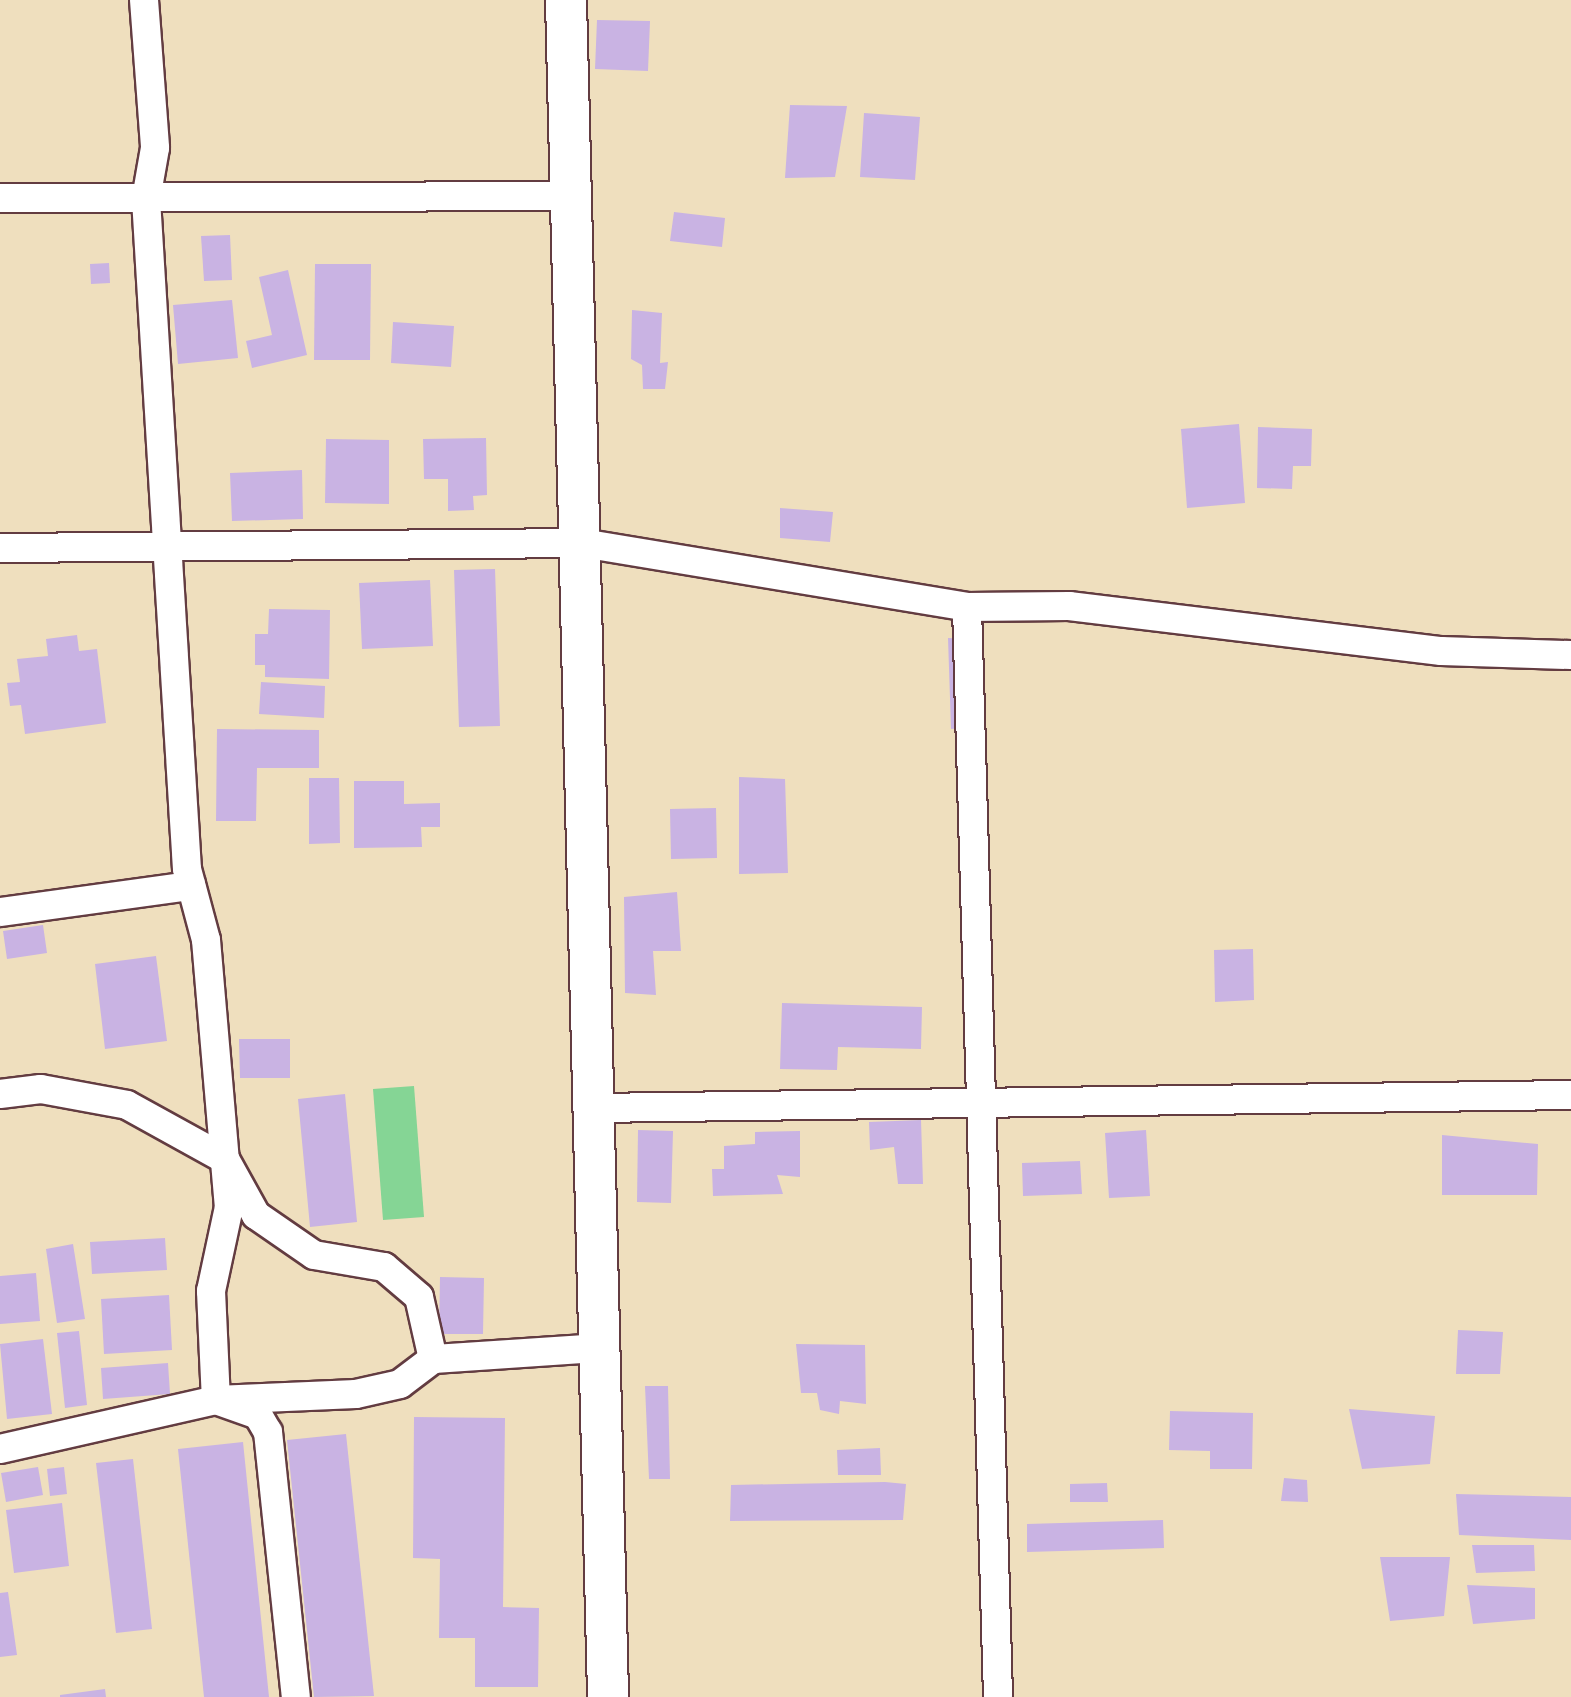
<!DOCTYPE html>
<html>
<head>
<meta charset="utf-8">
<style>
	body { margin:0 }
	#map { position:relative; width:1571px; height:1697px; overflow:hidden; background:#efdfbe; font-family:Dekko,sans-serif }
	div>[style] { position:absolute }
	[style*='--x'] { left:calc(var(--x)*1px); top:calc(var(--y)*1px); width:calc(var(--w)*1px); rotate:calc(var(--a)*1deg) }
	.green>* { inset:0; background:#85d595 }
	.building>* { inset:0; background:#c9b3e3 }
	.roads { filter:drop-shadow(2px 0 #633c41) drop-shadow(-2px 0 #633c41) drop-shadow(0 2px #633c41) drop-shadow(0 -2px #633c41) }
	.street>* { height:28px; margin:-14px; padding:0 14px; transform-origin:14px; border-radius:14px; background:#fff }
	.secondary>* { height:40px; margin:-20px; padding:0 20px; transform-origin:20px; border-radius:20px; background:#fff }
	span { translate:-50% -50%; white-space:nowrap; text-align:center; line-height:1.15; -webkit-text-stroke:8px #fbf7ec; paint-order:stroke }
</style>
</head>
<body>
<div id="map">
	<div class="green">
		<i style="clip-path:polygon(414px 1086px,424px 1217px,383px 1220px,373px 1089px)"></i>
	</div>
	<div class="building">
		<i style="clip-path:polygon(597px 20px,650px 21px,648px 71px,595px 69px)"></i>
		<i style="clip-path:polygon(790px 105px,847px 106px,835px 177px,785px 178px)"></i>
		<i style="clip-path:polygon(864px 113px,920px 117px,915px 180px,860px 177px)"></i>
		<i style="clip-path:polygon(674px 212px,725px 218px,722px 247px,670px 241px)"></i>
		<i style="clip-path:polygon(230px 235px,232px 280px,204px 281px,201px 236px)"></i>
		<i style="clip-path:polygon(109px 263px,110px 283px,91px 284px,90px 264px)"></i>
		<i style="clip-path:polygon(315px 264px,371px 264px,370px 360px,314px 360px)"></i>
		<i style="clip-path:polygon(288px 270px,307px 355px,252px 368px,246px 341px,272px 335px,259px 277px)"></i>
		<i style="clip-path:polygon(232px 300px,238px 358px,178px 364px,173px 305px)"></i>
		<i style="clip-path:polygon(632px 310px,662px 313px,660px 363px,668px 362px,665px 389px,643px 389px,642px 365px,631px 359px)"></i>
		<i style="clip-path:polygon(393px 322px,454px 326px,451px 367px,391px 363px)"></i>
		<i style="clip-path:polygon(1239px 424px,1245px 503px,1187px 508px,1181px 429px)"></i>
		<i style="clip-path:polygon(1258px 427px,1312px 429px,1311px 466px,1293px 466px,1292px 489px,1257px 488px)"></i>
		<i style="clip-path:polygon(486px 438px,487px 495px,473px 496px,474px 510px,448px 511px,448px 479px,424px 479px,423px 439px)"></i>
		<i style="clip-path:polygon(326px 439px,389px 440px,389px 504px,325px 503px)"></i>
		<i style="clip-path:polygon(302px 470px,303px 519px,232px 521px,230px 473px)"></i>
		<i style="clip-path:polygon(780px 508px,833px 512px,830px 542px,780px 538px)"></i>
		<i style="clip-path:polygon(495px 569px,500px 726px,459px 727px,454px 570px)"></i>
		<i style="clip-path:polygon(430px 580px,433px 646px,362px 649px,359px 583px)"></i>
		<i style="clip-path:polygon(269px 609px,330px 610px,329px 679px,265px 677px,265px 665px,255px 665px,255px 634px,268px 634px)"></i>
		<i style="clip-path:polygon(77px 635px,79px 651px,97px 649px,106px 723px,25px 734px,21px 705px,10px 706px,7px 683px,20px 682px,17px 659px,48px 656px,46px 639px)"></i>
		<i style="clip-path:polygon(948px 638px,967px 639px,978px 671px,985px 703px,972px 704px,975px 727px,951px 729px)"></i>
		<i style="clip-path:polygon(261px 682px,325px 686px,324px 718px,259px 714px)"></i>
		<i style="clip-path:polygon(217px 729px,319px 730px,319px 768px,257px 768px,256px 821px,216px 821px)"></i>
		<i style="clip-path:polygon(739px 777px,785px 779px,788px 873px,739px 874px)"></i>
		<i style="clip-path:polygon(309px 778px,339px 778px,340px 843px,309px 844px)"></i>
		<i style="clip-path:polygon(354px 781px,404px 781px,404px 804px,440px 803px,440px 827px,421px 827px,422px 847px,354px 848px)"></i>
		<i style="clip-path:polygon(716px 808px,717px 858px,671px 859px,670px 809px)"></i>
		<i style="clip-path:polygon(677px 892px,681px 951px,653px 951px,656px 995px,625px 993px,624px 897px)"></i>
		<i style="clip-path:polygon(43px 925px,47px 953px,7px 959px,3px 931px)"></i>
		<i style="clip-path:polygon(1253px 949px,1254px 1000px,1215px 1002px,1214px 950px)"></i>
		<i style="clip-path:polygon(156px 956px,167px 1041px,105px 1049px,95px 964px)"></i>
		<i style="clip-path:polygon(782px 1003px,922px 1007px,921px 1049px,838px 1047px,837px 1070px,780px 1069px)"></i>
		<i style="clip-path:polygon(239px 1039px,290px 1039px,290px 1078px,240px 1078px)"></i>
		<i style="clip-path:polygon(345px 1094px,357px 1222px,310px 1227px,298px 1099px)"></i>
		<i style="clip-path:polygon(921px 1120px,923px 1184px,898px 1184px,894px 1147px,870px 1150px,869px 1122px)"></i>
		<i style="clip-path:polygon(638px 1130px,673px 1131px,671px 1203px,637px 1202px)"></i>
		<i style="clip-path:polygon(1146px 1130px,1150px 1196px,1109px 1198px,1105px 1133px)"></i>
		<i style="clip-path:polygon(800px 1131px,800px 1177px,777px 1175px,783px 1194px,713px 1196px,712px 1169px,724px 1169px,724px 1146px,755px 1144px,755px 1132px)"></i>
		<i style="clip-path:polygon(1442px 1135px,1538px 1144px,1537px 1195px,1442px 1195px)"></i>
		<i style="clip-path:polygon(1080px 1161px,1082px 1194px,1023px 1196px,1022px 1163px)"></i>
		<i style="clip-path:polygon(165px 1238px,167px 1270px,92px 1274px,90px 1242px)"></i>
		<i style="clip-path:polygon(73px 1244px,85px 1319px,57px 1323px,46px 1249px)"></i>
		<i style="clip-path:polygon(36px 1273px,40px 1321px,0 1324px,0 1276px)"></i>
		<i style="clip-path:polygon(440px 1277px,484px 1278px,483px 1334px,439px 1334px)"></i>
		<i style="clip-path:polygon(169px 1295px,172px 1350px,104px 1354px,101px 1299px)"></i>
		<i style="clip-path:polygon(1458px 1330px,1503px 1332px,1500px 1374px,1456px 1374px)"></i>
		<i style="clip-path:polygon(79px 1331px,87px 1405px,65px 1408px,57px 1333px)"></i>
		<i style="clip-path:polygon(43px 1339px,52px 1414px,7px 1419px,0 1344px)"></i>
		<i style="clip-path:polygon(796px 1344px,865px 1345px,866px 1404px,840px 1401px,839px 1414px,820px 1410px,817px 1393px,801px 1393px)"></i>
		<i style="clip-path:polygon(168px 1363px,170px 1394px,103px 1399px,101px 1368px)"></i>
		<i style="clip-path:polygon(645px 1386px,668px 1386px,670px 1479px,649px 1479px)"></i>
		<i style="clip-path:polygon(1349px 1409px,1435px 1416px,1430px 1464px,1362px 1469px)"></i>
		<i style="clip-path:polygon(1170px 1411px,1253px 1413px,1252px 1469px,1210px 1469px,1210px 1451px,1169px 1450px)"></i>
		<i style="clip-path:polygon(414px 1417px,505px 1418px,503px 1607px,539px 1608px,538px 1687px,475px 1687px,475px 1638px,439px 1638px,440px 1559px,413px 1558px)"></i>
		<i style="clip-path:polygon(346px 1434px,374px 1696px,314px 1697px,287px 1440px)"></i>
		<i style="clip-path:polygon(243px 1442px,269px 1697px,204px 1697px,178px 1449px)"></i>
		<i style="clip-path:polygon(880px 1448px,881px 1475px,838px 1475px,837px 1450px)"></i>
		<i style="clip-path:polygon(133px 1459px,152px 1629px,116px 1633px,96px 1463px)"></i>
		<i style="clip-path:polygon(38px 1467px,43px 1495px,6px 1502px,1px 1473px)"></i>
		<i style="clip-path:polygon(64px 1467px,67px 1494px,50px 1496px,47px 1469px)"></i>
		<i style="clip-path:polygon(1284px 1478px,1307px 1480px,1308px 1502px,1281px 1501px)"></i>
		<i style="clip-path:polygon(885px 1482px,906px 1484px,903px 1520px,730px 1521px,731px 1485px)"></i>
		<i style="clip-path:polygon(1107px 1483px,1108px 1502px,1070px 1502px,1070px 1484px)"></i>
		<i style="clip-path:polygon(1456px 1494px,1571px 1497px,1571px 1540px,1459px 1535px)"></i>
		<i style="clip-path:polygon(62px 1503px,69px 1566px,14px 1573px,6px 1510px)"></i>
		<i style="clip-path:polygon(1163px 1520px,1164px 1548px,1027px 1552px,1027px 1524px)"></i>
		<i style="clip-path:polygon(1472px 1545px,1534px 1545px,1535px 1571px,1476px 1573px)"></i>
		<i style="clip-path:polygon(1380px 1557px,1450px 1557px,1444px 1616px,1390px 1621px)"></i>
		<i style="clip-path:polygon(1467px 1585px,1535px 1588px,1535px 1619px,1473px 1624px)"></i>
		<i style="clip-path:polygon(8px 1592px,17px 1655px,0 1657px,0 1593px)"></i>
		<i style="clip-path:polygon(105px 1689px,106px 1697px,60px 1697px,60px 1695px)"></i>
	</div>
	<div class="roads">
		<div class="street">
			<i style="--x:144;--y:0;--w:148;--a:85.7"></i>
			<i style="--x:155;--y:148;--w:52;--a:100"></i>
			<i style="--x:146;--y:199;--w:671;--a:86.5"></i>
			<i style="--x:187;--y:869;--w:73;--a:75"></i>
			<i style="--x:206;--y:940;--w:268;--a:85.1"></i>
			<i style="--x:229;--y:1207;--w:86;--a:102.1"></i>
			<i style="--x:211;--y:1291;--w:109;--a:87.4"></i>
			<i style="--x:216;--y:1400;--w:45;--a:19.7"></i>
			<i style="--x:258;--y:1415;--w:20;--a:60"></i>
			<i style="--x:268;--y:1432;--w:266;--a:84"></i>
			<i style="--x:0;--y:198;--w:570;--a:-0.2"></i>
			<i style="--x:0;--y:548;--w:582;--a:-0.49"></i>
			<i style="--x:582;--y:543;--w:390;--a:9.4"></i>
			<i style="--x:967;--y:607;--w:102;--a:-0.6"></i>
			<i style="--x:1069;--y:606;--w:375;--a:6.9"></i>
			<i style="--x:1441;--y:651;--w:130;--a:1.8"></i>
			<i style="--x:967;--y:607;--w:1090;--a:88.37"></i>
			<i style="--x:0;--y:912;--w:193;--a:-7.8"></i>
			<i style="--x:0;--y:1094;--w:41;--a:-7"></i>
			<i style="--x:41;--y:1089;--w:87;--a:10.5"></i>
			<i style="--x:127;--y:1105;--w:112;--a:28.9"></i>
			<i style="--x:225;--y:1159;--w:64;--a:61"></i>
			<i style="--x:256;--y:1215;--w:70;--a:34.6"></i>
			<i style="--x:314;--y:1255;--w:71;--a:9.7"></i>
			<i style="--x:384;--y:1267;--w:46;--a:40.6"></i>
			<i style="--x:419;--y:1297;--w:64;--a:77.3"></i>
			<i style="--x:593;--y:1108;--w:978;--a:-0.76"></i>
			<i style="--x:0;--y:1449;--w:221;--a:-12.8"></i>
			<i style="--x:216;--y:1400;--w:140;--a:-2.5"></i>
			<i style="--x:356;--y:1394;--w:45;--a:-12.8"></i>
			<i style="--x:400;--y:1384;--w:41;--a:-37.1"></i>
			<i style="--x:433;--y:1359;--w:150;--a:-3.8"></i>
		</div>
		<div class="secondary">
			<i style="--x:566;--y:0;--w:1698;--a:88.58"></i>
		</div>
	</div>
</div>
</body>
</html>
